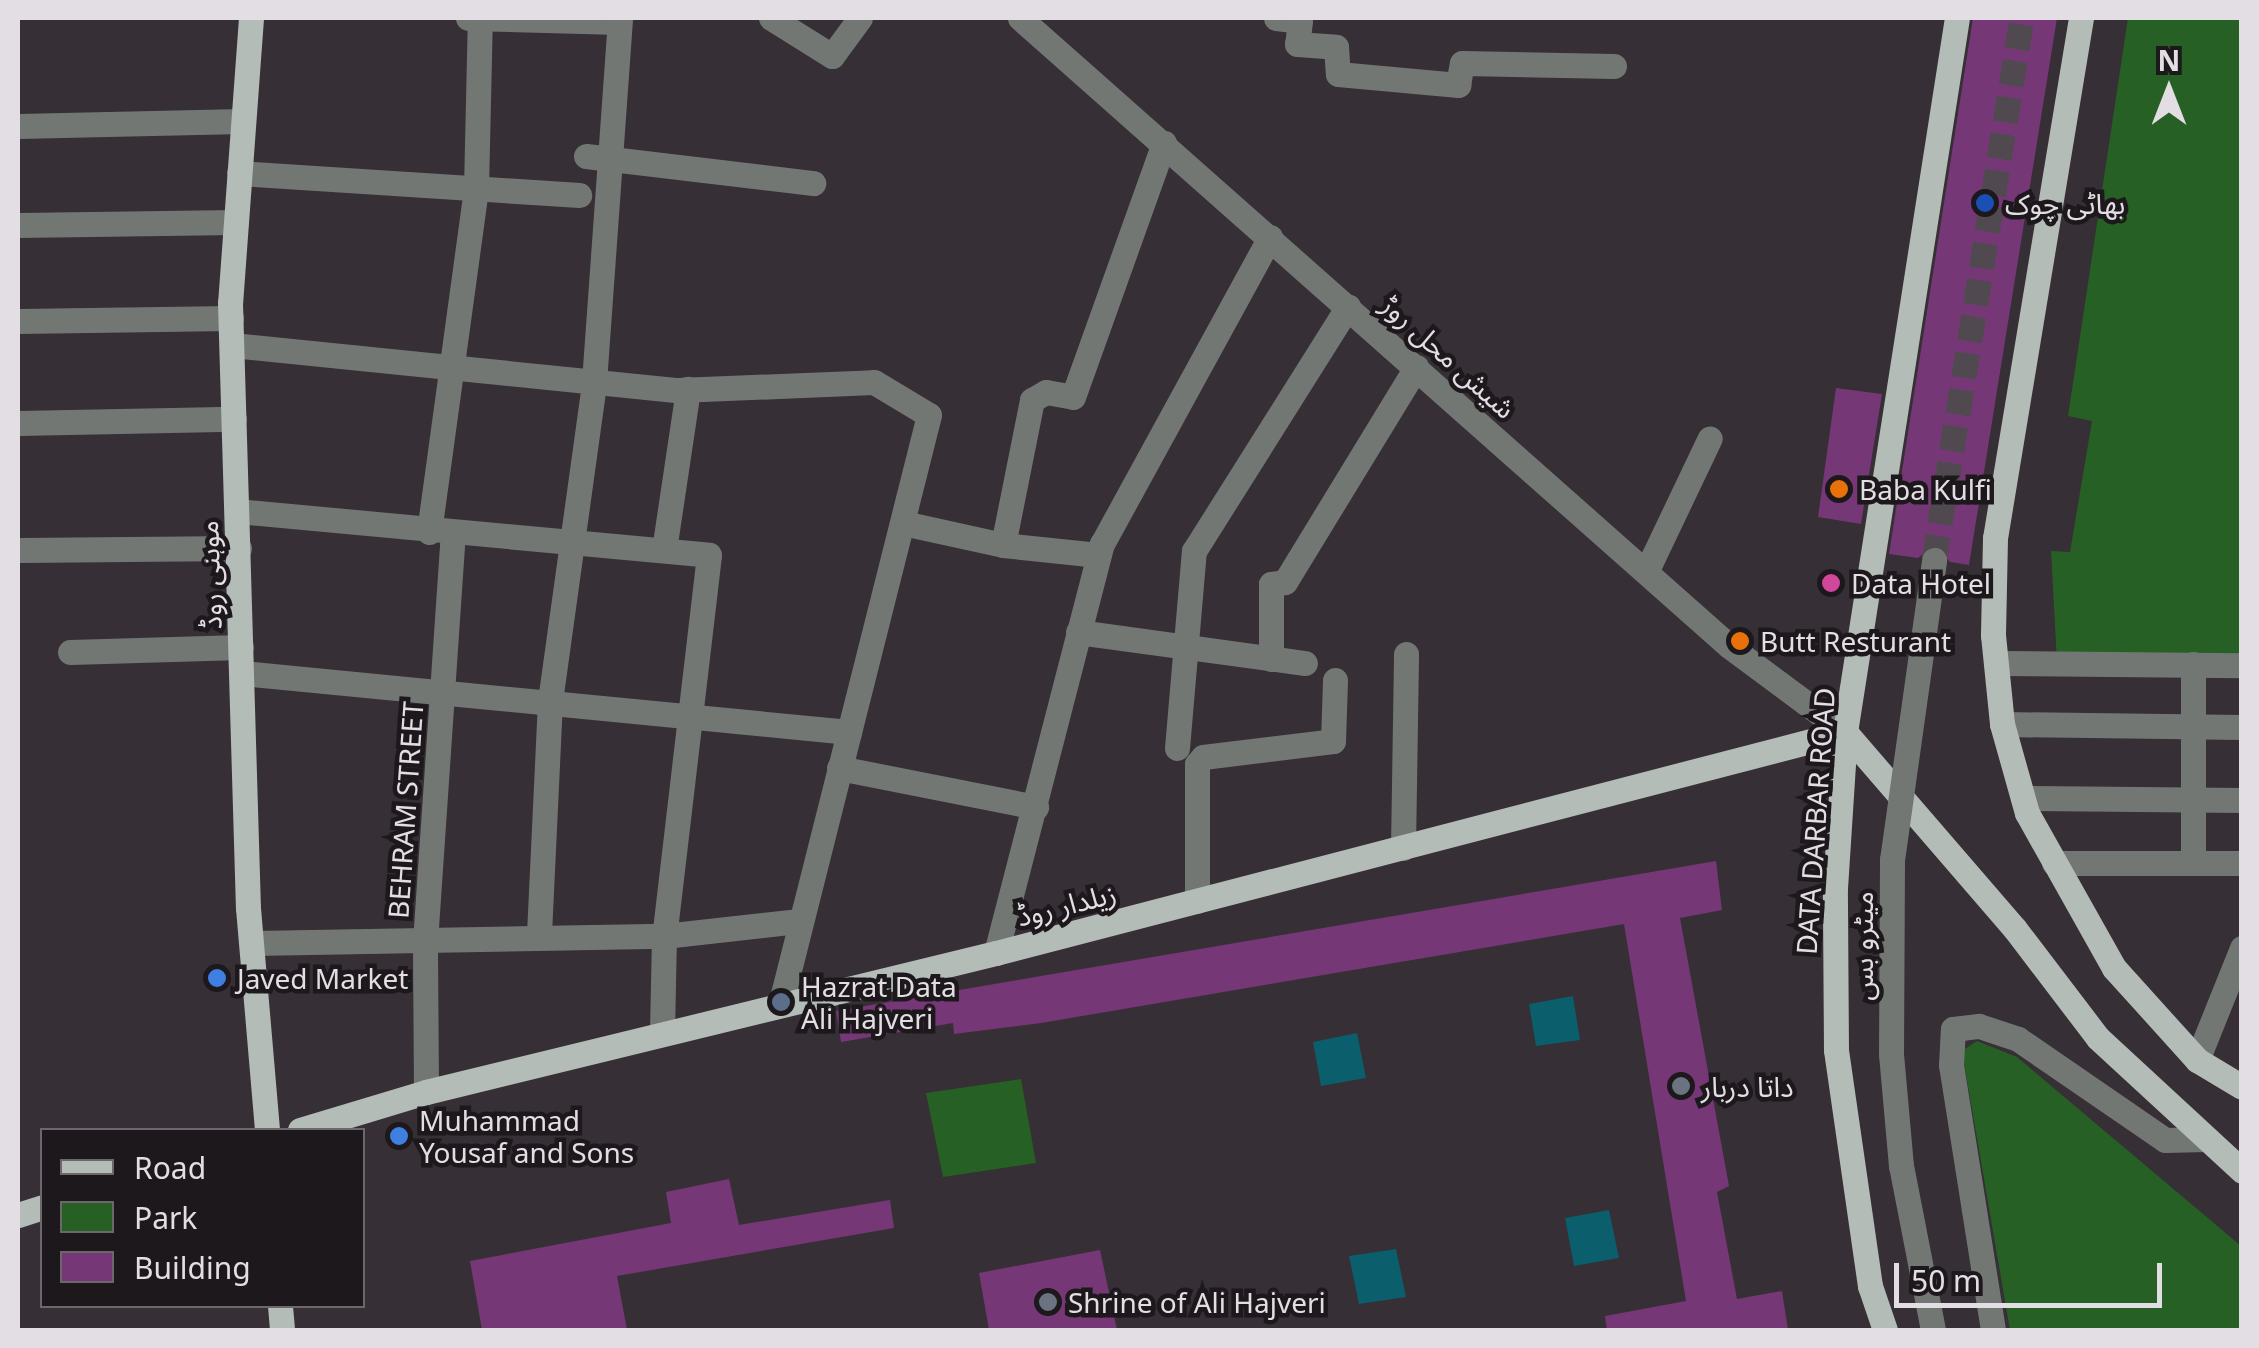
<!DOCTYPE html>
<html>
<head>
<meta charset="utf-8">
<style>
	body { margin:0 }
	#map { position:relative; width:2259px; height:1348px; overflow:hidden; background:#362f36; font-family:"Noto Sans","Noto Sans Arabic",sans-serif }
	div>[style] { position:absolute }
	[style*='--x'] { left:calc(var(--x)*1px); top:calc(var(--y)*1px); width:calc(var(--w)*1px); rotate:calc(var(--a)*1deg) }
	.green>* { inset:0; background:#266024 }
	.water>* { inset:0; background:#0b5e6b }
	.building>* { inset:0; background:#763777 }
	.minor-tunnel>* { height:25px; margin-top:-12.5px; transform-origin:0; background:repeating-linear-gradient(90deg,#504950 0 25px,transparent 0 37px) }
	.minor>* { height:25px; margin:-12.5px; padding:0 12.5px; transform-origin:12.5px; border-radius:12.5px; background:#737774 }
	.major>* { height:25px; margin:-12.5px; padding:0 12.5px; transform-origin:12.5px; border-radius:12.5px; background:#b3bcb6 }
	.minor-bridge>* { height:25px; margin:-12.5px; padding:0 12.5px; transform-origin:12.5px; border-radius:12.5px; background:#737774 }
	.dots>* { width:28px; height:28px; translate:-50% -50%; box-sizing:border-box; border:5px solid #1c181b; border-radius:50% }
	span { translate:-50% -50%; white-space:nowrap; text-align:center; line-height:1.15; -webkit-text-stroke:9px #1c181b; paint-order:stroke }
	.poi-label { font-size:28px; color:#e3dee3 }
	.left { translate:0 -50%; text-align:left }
	.street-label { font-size:28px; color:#e3dee3 }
	.frame { position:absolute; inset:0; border:20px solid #e3dee3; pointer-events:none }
	.legend { position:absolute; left:40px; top:1128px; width:325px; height:180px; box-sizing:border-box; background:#1c181b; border:2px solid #6c676b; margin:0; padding:12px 18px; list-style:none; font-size:30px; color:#e3dee3 }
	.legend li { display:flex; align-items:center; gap:20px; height:50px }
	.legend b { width:50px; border:2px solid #6c676b }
	.north { position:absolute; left:2119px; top:40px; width:100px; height:100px; -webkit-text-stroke:8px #1c181b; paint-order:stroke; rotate:0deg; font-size:28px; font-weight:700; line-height:40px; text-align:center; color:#e3dee3 }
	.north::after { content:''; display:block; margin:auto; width:35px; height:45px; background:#e3dee3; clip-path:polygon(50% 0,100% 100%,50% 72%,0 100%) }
	.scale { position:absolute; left:1894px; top:1263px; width:268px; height:45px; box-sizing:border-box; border:5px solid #e3dee3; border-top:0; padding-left:12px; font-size:30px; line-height:35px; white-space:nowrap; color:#e3dee3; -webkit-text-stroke:8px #1c181b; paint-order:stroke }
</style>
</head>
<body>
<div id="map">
	<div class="green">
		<i style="clip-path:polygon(2128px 18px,2241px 18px,2241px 664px,2057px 663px,2051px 551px,2070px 552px,2092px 421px,2068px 416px)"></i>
		<i style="clip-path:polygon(1977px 1041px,2017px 1057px,2241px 1246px,2241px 1330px,2010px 1330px,1962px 1051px)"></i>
		<i style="clip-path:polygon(1021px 1079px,1036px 1163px,943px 1177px,926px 1093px)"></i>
	</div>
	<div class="water">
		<i style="clip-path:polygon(1573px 996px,1580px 1040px,1536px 1046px,1529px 1004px)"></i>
		<i style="clip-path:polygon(1357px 1033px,1366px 1078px,1321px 1086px,1313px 1042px)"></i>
		<i style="clip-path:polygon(1609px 1210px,1619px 1258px,1574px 1266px,1565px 1218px)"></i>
		<i style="clip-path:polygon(1396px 1249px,1406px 1297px,1359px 1304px,1349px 1256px)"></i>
	</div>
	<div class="building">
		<i style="clip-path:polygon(1973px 18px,2057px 18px,1969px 565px,1950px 562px,1935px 544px,1918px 558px,1889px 554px)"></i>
		<i style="clip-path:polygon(1836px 388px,1882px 394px,1861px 524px,1818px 517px)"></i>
		<i style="clip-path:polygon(1716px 861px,1722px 910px,1680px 918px,1729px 1186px,1717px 1192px,1737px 1299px,1782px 1291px,1788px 1330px,1607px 1330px,1605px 1316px,1686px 1301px,1624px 924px,1041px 1023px,954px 1034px,953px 1023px,841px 1042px,836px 1011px)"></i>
		<i style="clip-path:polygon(729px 1179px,739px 1225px,890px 1200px,894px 1228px,617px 1276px,627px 1330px,482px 1330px,470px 1261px,671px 1223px,666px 1192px)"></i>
		<i style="clip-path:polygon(1100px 1250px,1117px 1330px,989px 1330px,979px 1273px)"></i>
	</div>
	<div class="minor-tunnel">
		<i style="--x:1934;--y:560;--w:549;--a:-80.78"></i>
	</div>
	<div class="minor">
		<i style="--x:468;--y:18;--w:151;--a:1.5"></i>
		<i style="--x:771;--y:18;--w:72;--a:31.9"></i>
		<i style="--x:832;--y:56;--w:47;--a:-53.6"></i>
		<i style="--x:1020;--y:18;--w:947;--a:41.53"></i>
		<i style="--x:1729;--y:646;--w:144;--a:36.6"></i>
		<i style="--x:1276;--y:18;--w:24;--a:7"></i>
		<i style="--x:1300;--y:21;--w:23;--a:97"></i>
		<i style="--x:1297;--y:44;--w:39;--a:4"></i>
		<i style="--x:1336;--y:47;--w:27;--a:86"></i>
		<i style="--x:1338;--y:74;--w:121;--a:5.2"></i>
		<i style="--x:1458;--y:85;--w:22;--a:-80"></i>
		<i style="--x:1462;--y:63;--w:152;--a:1.1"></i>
		<i style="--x:18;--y:126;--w:225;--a:-1.3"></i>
		<i style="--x:586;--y:156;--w:229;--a:6.8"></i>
		<i style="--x:239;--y:173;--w:341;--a:3.7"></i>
		<i style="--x:18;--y:225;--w:218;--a:-0.8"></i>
		<i style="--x:18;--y:321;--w:213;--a:-0.8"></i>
		<i style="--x:232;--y:345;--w:448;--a:5.8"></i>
		<i style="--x:678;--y:390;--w:196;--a:-2.3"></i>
		<i style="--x:874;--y:382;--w:64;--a:31"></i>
		<i style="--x:929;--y:415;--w:605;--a:104.15"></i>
		<i style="--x:18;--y:423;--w:216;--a:-1.1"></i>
		<i style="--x:237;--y:511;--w:474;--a:5.3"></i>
		<i style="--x:709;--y:555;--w:384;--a:96.7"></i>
		<i style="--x:664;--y:936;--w:97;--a:91.2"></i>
		<i style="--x:903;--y:523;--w:102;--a:12.4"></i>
		<i style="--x:1003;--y:545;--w:96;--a:6"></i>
		<i style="--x:429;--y:532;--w:346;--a:-82.2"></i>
		<i style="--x:476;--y:189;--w:171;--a:-88.7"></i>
		<i style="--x:1003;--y:545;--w:148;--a:-78.7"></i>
		<i style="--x:1032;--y:400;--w:16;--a:-30"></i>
		<i style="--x:1046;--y:392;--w:27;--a:10"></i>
		<i style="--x:1073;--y:397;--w:270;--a:-70.3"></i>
		<i style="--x:18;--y:550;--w:221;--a:-0.5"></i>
		<i style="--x:664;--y:550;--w:163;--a:-81.5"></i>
		<i style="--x:1646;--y:572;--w:148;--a:-64.5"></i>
		<i style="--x:1078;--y:632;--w:229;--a:7.8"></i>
		<i style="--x:70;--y:652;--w:171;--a:-1.7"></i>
		<i style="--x:1271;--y:659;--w:75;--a:-90"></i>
		<i style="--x:1271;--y:584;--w:14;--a:-8"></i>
		<i style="--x:1285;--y:582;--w:252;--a:-58.6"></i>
		<i style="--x:1996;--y:663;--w:246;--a:0.5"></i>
		<i style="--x:2193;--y:664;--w:199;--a:90"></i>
		<i style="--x:242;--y:673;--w:610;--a:5.55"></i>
		<i style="--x:2002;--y:724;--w:240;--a:0.7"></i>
		<i style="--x:1177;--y:748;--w:198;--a:-85.1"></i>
		<i style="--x:1194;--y:551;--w:289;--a:-57.8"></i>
		<i style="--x:839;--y:768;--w:201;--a:11.2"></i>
		<i style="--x:2023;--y:798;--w:219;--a:0.5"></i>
		<i style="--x:1403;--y:848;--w:194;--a:-89.1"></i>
		<i style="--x:2054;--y:863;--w:188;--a:0"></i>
		<i style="--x:1197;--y:901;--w:137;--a:-90"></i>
		<i style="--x:1197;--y:764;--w:9;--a:-49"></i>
		<i style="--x:1203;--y:757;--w:131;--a:-7"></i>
		<i style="--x:1333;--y:741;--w:61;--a:-88.1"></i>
		<i style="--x:539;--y:934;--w:233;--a:-87.3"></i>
		<i style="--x:550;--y:701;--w:322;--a:-82.1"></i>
		<i style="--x:594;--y:382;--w:365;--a:-85.9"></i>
		<i style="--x:252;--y:943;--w:412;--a:-1"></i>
		<i style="--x:664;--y:936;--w:134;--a:-6.4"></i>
		<i style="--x:996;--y:953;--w:423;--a:-75.5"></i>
		<i style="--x:1102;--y:544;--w:350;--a:-61.3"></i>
		<i style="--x:2197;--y:1060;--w:121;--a:-68.1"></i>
		<i style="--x:426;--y:1092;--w:150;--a:-90.4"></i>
		<i style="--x:425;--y:942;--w:410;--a:-86.1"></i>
		<i style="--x:1993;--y:1330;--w:268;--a:-99"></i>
		<i style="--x:1951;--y:1065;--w:36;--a:-87"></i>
		<i style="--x:1953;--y:1029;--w:26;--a:-7"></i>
		<i style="--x:1979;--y:1026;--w:41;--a:18.4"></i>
		<i style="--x:2018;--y:1039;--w:178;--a:34.5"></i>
		<i style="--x:2165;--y:1140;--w:42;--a:-1.4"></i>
	</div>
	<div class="major">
		<i style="--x:251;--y:18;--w:286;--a:94.2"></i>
		<i style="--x:230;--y:303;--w:605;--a:88.3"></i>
		<i style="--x:248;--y:908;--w:223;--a:85.1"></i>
		<i style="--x:2081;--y:18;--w:527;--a:99.39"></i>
		<i style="--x:1995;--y:538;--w:97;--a:91.2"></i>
		<i style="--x:1993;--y:635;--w:89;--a:84.2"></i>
		<i style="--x:2002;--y:724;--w:92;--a:74.3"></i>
		<i style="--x:2027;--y:813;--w:178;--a:60.7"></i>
		<i style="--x:2114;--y:968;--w:124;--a:47.9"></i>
		<i style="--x:2197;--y:1060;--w:52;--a:31"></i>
		<i style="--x:300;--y:1130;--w:132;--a:-16.8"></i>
		<i style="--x:426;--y:1092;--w:587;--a:-13.7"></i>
		<i style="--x:996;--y:953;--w:877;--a:-14.59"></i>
		<i style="--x:1845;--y:732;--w:260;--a:49.2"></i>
		<i style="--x:2015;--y:929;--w:137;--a:52.7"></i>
		<i style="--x:2098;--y:1038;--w:196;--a:42.7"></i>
		<i style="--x:18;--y:1215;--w:25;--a:-18"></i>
		<i style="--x:280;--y:1306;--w:24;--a:85"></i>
		<i style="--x:1885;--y:1330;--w:46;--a:-108.8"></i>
		<i style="--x:1870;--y:1286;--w:238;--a:-98.2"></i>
		<i style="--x:1836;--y:1050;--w:162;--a:-90.4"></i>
		<i style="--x:1835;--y:888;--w:156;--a:-86.3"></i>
		<i style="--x:1845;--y:732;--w:723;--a:-81.09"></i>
	</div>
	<div class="minor-bridge">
		<i style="--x:1933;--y:1330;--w:167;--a:-101"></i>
		<i style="--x:1901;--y:1166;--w:112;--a:-95.1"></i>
		<i style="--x:1891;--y:1054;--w:194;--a:-89.7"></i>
		<i style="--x:1892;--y:860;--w:303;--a:-82"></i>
	</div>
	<div class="dots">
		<i style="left:1985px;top:203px;background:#1a4fb4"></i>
		<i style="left:1839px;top:489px;background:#e8710a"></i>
		<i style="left:1831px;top:583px;background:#d1479c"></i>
		<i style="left:1740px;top:641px;background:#e8710a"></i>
		<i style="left:217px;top:978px;background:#3f7fe0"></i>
		<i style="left:781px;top:1002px;background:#5c6f8a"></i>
		<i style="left:1681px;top:1086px;background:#6b7280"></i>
		<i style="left:399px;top:1136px;background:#3f7fe0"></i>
		<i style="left:1048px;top:1302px;background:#6b7280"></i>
	</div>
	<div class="poi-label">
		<span class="left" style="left:2005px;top:203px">بھاٹی چوک</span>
		<span class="left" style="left:1859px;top:489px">Baba Kulfi</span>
		<span class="left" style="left:1851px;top:583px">Data Hotel</span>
		<span class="left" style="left:1760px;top:641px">Butt Resturant</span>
		<span class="left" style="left:237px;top:978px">Javed Market</span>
		<span class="left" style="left:801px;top:1002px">Hazrat Data<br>Ali Hajveri</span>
		<span class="left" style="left:1701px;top:1086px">داتا دربار</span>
		<span class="left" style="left:419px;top:1136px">Muhammad<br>Yousaf and Sons</span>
		<span class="left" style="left:1068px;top:1302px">Shrine of Ali Hajveri</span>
	</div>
	<div class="street-label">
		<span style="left:1449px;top:356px;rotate:42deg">شیش محل روڑ</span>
		<span style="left:209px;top:575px;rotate:-92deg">موہنی روڈ</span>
		<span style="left:405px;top:810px;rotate:-86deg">BEHRAM STREET</span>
		<span style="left:1815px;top:821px;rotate:-86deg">DATA DARBAR ROAD</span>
		<span style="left:1066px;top:904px;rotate:-14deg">زیلدار روڈ</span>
		<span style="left:1862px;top:946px;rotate:-90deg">میٹرو بس</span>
	</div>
	<div class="frame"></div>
	<ul class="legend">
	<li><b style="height:12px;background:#b3bcb6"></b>Road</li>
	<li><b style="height:28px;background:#266024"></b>Park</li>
	<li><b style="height:28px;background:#763777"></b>Building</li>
	</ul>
	<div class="north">N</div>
	<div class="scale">50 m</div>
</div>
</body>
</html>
